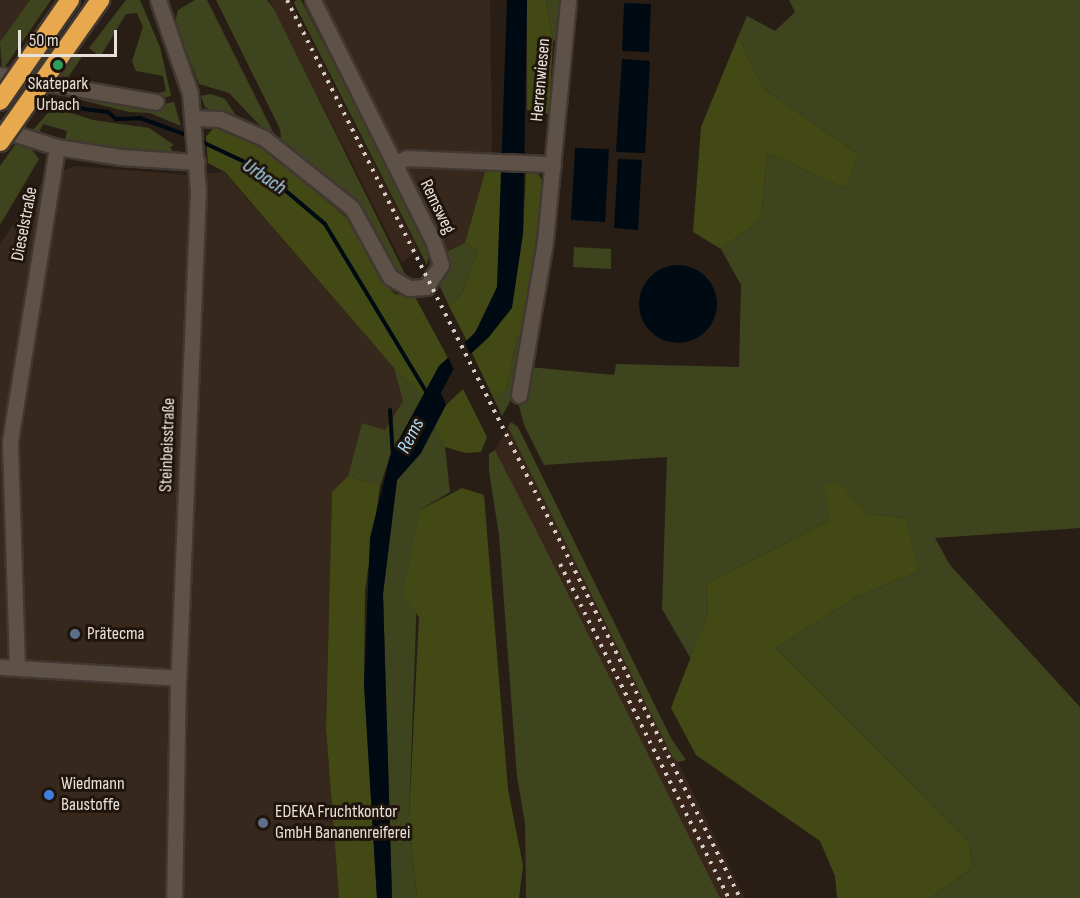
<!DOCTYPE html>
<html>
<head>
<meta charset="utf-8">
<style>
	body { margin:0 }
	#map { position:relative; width:1080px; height:898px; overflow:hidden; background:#291e15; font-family:"Sofia Sans Condensed",sans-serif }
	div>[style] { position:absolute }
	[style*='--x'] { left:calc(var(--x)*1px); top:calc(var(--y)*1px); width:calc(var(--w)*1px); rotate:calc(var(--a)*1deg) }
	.built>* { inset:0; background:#372619 }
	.industrial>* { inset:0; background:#37281d }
	.green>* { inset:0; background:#3e441e }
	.forest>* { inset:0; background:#424915 }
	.water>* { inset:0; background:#000a12 }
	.round { border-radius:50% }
	.pier>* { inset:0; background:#291e15 }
	.stream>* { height:4px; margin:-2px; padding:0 2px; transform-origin:2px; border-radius:2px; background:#000a12 }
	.roads { filter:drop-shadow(2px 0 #413832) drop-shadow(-2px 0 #413832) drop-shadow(0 2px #413832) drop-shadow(0 -2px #413832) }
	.street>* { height:15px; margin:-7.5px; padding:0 7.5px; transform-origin:7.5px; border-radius:7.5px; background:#5e5147 }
	.rail>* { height:4px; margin-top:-2px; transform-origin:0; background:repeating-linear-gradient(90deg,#d5ccc6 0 3px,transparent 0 9px) }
	.bridges { filter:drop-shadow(2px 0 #413832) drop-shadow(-2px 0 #413832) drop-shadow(0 2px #413832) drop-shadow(0 -2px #413832) }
	.highway-bridge>* { height:18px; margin:-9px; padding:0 9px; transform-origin:9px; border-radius:9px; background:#e8a84d }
	.dots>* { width:16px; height:16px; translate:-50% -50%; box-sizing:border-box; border:3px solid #20150c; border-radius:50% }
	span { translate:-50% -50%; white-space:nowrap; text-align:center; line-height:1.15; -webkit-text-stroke:6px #20150c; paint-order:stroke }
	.street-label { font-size:18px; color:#e8e0da }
	.poi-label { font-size:18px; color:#e8e0da }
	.left { translate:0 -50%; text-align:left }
	.water-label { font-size:20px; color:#aad8f4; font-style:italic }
	.scale { position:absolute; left:18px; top:30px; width:99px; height:27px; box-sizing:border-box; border:3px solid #e8e0da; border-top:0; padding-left:8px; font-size:18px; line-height:21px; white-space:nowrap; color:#e8e0da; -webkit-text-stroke:4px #20150c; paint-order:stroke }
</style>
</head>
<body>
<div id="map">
	<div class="built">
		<i style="clip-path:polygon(269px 0,290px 0,418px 250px,402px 262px)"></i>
		<i style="clip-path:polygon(508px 427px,678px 762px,745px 898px,720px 898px,495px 450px)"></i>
	</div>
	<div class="industrial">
		<i style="clip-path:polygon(0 0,30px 0,0 42px)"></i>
		<i style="clip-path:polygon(320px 0,490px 0,492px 148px,465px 243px,445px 253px)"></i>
		<i style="clip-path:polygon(75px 166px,186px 175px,224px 172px,394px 368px,403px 401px,385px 430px,362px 423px,348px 476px,332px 492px,326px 728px,339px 898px,0 898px,0 244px,45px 178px)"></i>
	</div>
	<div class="green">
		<i style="clip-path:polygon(30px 0,51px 0,2px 71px,0 42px)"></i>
		<i style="clip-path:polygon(126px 0,140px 0,160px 47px,171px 96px,156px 99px,156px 94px,166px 91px,163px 76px,136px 71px,132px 61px,143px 27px,137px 13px,126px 14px,100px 57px,89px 48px)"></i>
		<i style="clip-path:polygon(195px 0,207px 0,274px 134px,269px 135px,229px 93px,199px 84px,175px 23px,178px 10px)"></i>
		<i style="clip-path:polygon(216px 0,267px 0,274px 9px,409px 282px,395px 276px,355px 203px,282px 148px,280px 129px)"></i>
		<i style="clip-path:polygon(296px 0,301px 0,430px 250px,427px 265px,294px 3px)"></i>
		<i style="clip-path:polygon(546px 0,561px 0,557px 40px,553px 41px)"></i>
		<i style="clip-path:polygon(789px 0,1080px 0,1080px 528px,935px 538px,950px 565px,1080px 707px,1080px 898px,930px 898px,972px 868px,970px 843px,776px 648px,856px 597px,919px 571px,904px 518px,869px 514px,837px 483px,830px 520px,706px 584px,708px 613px,691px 659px,662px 609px,667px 457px,544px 465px,524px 425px,519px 406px,529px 367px,614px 375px,616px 364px,739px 367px,741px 285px,721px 249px,761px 219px,767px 153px,845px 188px,859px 155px,764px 89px,738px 37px,747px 16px,775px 31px,795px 12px)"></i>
		<i style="clip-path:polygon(57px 40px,82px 57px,68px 77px,33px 73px)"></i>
		<i style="clip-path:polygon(64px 88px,149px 107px,174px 102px,181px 126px,150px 113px,129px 112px,61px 95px)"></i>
		<i style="clip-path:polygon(211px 94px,225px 99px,237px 117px,222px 116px,205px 107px,201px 96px)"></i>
		<i style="clip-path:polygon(53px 107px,93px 120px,149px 128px,174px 145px,170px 147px,173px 152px,131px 152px,65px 140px,67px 131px,43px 124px,39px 133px,32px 131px)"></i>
		<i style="clip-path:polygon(17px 142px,30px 147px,39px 159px,0 225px,0 166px)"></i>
		<i style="clip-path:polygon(465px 243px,478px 252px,462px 293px,449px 306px,437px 280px,444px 269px,445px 253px)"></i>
		<i style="clip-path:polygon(574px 247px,611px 249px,611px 269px,573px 267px)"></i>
		<i style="clip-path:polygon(527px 327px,517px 389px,502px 416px,494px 399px,507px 387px,517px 337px)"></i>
		<i style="clip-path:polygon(394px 368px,423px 396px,390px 456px,380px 486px,348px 476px,362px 423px,385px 430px,403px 401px)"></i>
		<i style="clip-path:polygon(511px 422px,518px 427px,671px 738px,686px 760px,678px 762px,673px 758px,508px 427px)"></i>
		<i style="clip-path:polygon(433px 425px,445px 447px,450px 492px,420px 510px,409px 819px,417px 898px,392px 898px,383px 594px,397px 480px,421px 453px)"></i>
		<i style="clip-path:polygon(495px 450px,535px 528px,720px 898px,526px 898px,525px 823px,517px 777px,499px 535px,489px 471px,489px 454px)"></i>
	</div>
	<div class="forest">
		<i style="clip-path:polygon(527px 0,546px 0,553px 41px,549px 114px,527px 110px)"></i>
		<i style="clip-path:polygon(738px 37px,764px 89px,859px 155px,845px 188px,767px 153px,761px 219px,721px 249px,693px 232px,701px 127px)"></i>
		<i style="clip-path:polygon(226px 125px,256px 141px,348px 219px,387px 286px,395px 294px,415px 297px,448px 358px,439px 366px,423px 396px,394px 368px,225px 172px,208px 163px,206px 137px,214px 127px)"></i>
		<i style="clip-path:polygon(526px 170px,536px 170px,543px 182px,527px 327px,517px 337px,507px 387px,494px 399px,472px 353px,496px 327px,523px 234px)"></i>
		<i style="clip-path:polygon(485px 172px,504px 172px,497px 287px,485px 320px,467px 341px,449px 306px,462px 293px,478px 252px,465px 243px)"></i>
		<i style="clip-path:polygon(463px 389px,487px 437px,481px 452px,465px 453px,445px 447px,433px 425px,446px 405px)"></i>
		<i style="clip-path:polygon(348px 476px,380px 486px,365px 591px,364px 684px,377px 898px,339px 898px,326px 728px,332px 492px)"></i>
		<i style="clip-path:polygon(837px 482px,869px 514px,905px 518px,919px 571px,856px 597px,776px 648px,970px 843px,972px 868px,930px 898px,837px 898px,835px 876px,820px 841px,696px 755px,671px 708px,708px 613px,706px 584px,830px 520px,824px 485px)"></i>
		<i style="clip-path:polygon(462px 488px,484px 495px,508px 789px,523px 866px,519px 898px,417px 898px,409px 819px,419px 617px,403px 596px,420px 510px)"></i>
	</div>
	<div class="water">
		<i style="clip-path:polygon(507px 0,527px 0,523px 234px,512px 308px,488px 338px,453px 370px,441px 393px,446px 405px,421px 453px,397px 480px,383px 594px,392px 898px,377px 898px,364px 684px,370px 538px,390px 456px,439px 366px,475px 333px,497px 287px)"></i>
		<i style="clip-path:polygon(624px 3px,651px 4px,649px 52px,622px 51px)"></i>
		<i style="clip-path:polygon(622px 59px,650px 61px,645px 153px,616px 152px)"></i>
		<i style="clip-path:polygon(575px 148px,609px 149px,605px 222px,571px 220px)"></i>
		<i style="clip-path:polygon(618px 159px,642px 160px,638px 230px,614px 228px)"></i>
		<i class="round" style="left:639px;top:265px;width:78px;height:78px"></i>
	</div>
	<div class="pier">
		<i style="clip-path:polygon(463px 340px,472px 357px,455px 372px,447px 355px)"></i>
	</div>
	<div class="stream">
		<i style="--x:33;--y:103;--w:34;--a:-3"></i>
		<i style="--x:67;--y:101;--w:19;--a:25"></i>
		<i style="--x:84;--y:109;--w:24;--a:7"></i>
		<i style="--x:108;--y:112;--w:11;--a:41"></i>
		<i style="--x:116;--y:119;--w:24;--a:-2"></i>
		<i style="--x:140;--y:118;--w:52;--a:20.2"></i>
		<i style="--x:198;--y:140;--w:68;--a:25.1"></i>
		<i style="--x:260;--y:169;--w:85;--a:40.2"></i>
		<i style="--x:325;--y:224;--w:200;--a:58.9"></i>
		<i style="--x:390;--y:410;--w:47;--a:86.3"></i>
	</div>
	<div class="roads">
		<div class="street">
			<i style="--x:158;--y:0;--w:98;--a:71"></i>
			<i style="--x:190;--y:93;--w:97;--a:85.3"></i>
			<i style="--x:198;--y:190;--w:488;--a:92.3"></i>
			<i style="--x:178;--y:678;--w:220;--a:91"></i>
			<i style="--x:0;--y:75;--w:158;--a:9.8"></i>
			<i style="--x:194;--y:118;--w:26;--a:2"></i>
			<i style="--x:220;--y:119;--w:48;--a:23.4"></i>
			<i style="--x:264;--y:138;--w:112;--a:38.5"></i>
			<i style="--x:352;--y:208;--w:79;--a:61.2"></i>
			<i style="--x:390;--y:277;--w:22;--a:30"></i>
			<i style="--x:409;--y:288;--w:17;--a:-3"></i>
			<i style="--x:426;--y:287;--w:27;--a:-56"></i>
			<i style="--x:441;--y:265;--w:25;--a:-108"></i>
			<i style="--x:433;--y:241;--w:269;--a:-116.5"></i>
			<i style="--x:0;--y:129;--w:60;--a:17.5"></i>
			<i style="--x:57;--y:147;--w:64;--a:9"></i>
			<i style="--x:120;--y:157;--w:77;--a:3.7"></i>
			<i style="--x:394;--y:163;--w:14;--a:-21"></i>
			<i style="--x:407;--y:158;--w:146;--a:2.4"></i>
			<i style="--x:519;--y:395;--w:156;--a:-80.4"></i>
			<i style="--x:545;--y:241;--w:242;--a:-84.5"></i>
			<i style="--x:0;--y:667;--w:178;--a:3.5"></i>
			<i style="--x:17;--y:667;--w:226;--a:-91.8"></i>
			<i style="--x:10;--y:441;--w:298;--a:-80.9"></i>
		</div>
	</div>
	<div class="rail">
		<i style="--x:287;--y:0;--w:1006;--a:63.23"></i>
		<i style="--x:560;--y:564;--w:374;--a:63.2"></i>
	</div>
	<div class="bridges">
		<div class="highway-bridge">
			<i style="--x:0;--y:101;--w:123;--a:-55.3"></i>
			<i style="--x:0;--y:142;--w:174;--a:-54.8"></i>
		</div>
	</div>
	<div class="dots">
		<i style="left:58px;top:65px;background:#2e9e5b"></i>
		<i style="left:75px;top:634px;background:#5c6f8a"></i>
		<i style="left:49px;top:795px;background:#3f7fe0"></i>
		<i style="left:263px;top:823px;background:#5c6f8a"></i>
	</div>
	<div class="street-label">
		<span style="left:541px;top:80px;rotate:-85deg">Herrenwiesen</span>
		<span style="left:437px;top:207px;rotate:64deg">Remsweg</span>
		<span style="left:25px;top:224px;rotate:-79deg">Dieselstraße</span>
		<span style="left:168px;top:445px;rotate:-88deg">Steinbeisstraße</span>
	</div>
	<div class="poi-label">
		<span style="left:58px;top:95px">Skatepark<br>Urbach</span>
		<span class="left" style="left:87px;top:634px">Prätecma</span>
		<span class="left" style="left:61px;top:795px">Wiedmann<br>Baustoffe</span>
		<span class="left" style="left:275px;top:823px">EDEKA Fruchtkontor<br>GmbH Bananenreiferei</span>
	</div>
	<div class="water-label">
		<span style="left:264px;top:177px;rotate:34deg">Urbach</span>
		<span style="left:411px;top:436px;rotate:-63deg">Rems</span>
	</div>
	<div class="scale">50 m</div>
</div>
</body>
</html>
